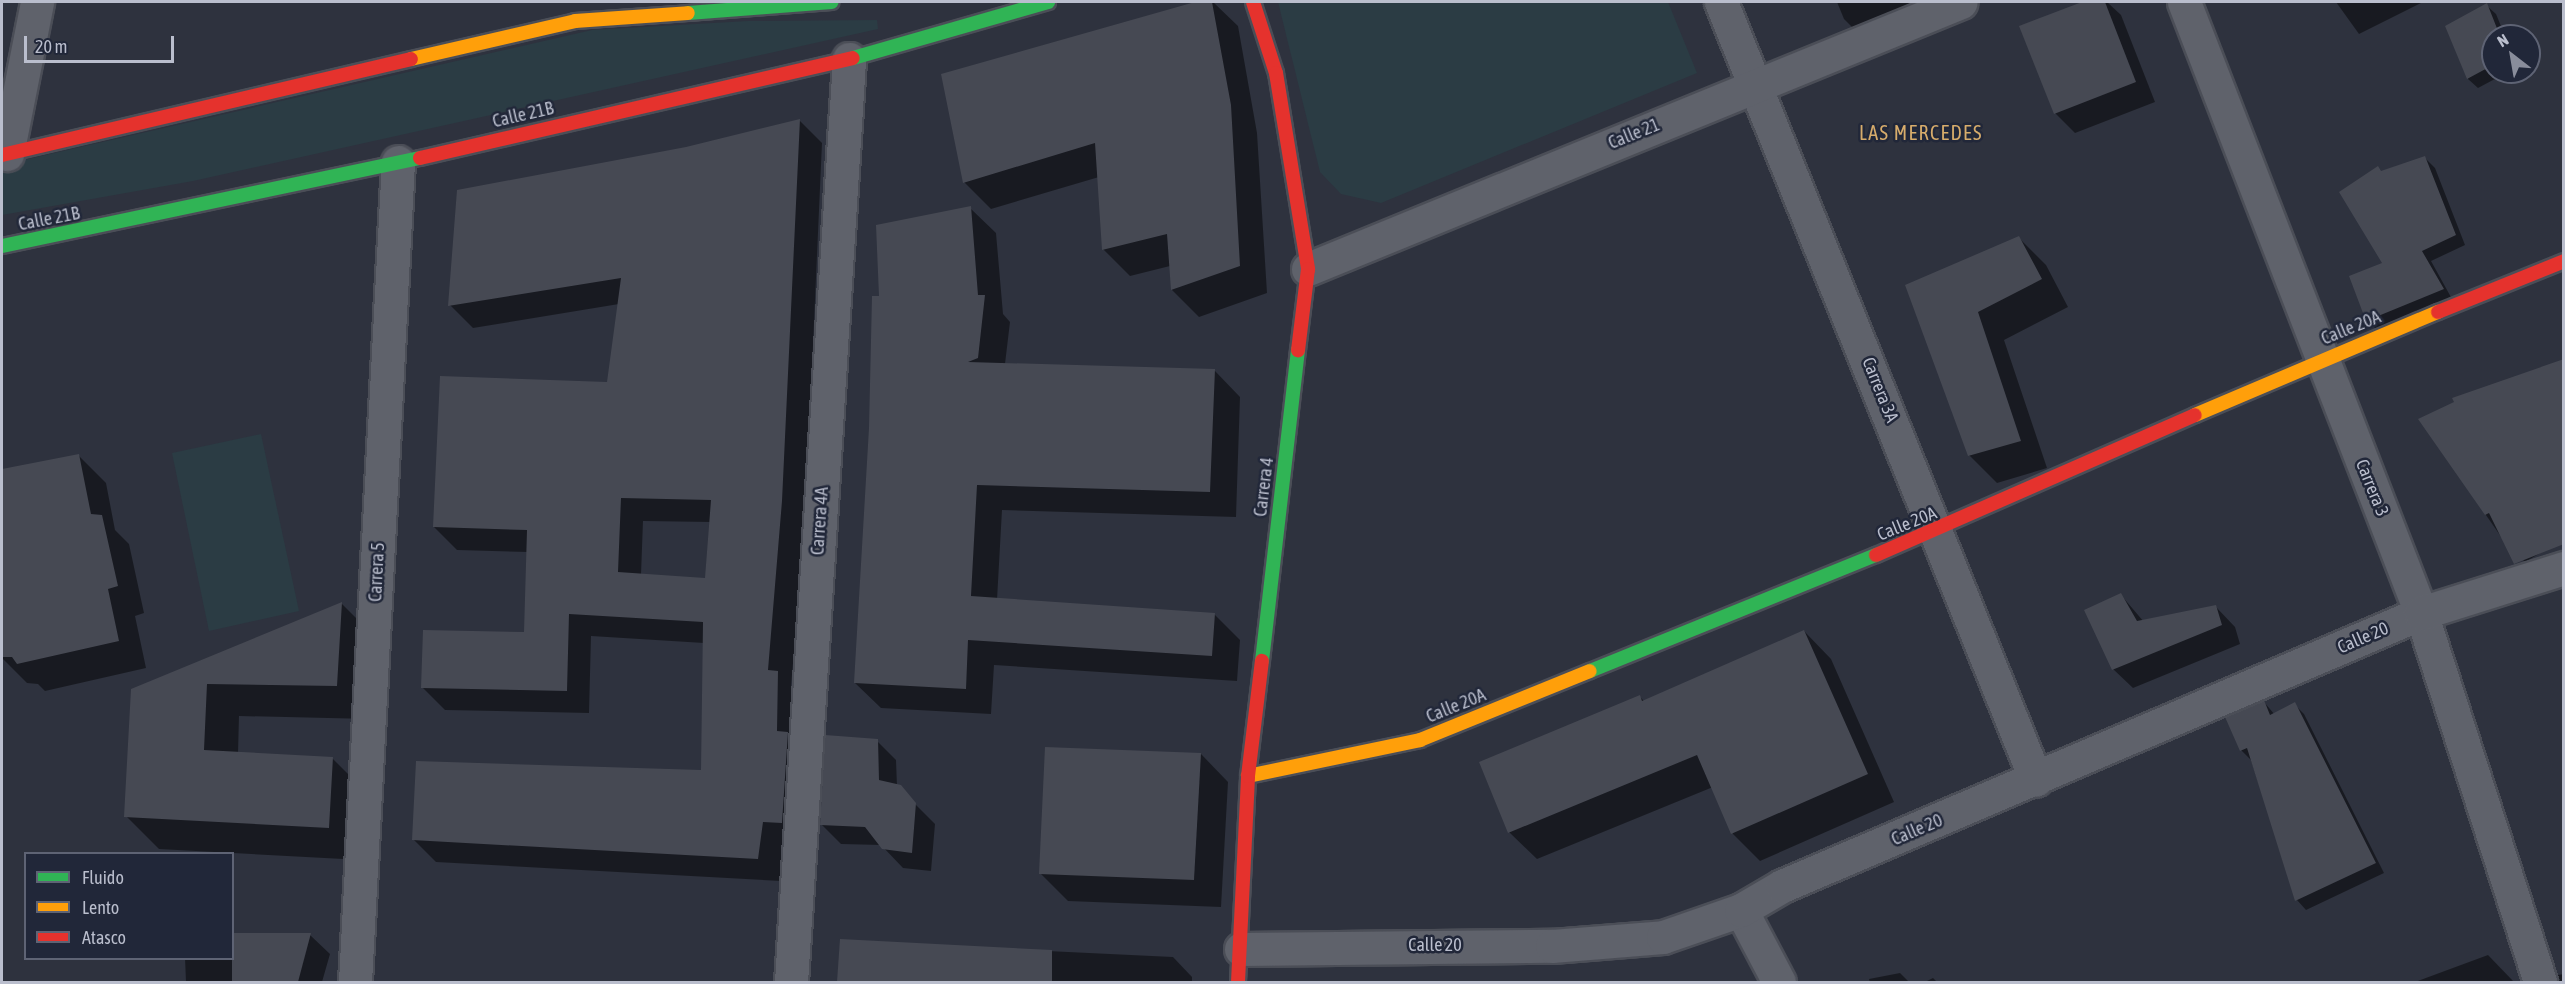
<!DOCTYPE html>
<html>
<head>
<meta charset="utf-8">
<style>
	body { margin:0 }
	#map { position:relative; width:2565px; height:984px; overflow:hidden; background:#2e323e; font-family:"Asap Condensed",sans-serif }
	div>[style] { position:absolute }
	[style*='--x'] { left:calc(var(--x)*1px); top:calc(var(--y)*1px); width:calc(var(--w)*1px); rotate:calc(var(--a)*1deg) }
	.green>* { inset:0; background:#2b3c44 }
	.shadow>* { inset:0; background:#0007 }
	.building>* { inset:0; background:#464953 }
	.roads { filter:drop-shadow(2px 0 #4b4e57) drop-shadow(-2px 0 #4b4e57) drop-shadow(0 2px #4b4e57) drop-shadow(0 -2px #4b4e57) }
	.street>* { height:33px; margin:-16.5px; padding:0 16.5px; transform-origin:16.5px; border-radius:16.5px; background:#5f626b }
	.fast>* { height:14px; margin:-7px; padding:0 7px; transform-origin:7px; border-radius:7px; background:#30b455 }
	.slow>* { height:14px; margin:-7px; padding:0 7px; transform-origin:7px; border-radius:7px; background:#ff9f0a }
	.jam>* { height:14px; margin:-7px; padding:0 7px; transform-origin:7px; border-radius:7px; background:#e5322d }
	span { translate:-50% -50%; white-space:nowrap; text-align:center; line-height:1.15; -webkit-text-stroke:5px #212739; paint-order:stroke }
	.street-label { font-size:18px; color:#babecd }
	.neighbourhood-label { font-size:20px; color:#d7ac6b; letter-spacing:1.5px }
	.frame { position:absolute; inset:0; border:3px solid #babecd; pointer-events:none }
	.legend { position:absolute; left:24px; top:852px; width:210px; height:108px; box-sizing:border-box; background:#212739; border:2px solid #5e6374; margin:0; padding:8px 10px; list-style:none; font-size:18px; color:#babecd }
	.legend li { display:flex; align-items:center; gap:12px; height:30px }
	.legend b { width:30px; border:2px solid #5e6374 }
	.north { position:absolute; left:2481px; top:24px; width:60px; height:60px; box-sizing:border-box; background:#212739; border:2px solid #5e6374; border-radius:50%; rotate:329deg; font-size:16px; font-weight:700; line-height:24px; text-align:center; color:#babecd }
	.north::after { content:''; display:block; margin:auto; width:21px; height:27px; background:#898d9b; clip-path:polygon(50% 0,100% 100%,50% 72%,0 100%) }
	.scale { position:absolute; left:24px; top:36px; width:150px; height:27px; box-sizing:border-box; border:3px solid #babecd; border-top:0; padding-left:8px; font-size:18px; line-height:21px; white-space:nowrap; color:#babecd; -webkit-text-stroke:4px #212739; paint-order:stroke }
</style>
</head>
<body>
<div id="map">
	<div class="green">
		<i style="clip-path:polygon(1278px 2px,1668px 2px,1697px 73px,1381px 203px,1341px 194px,1320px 172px)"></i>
		<i style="clip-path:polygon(877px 20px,878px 29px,193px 181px,2px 215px,2px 165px,592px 30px,748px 21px)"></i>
		<i style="clip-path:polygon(261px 434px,299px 611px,209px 631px,172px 453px)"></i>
	</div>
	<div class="shadow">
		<i style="clip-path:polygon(1201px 2px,1213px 2px,1238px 26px,1257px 133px,1267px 293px,1199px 317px,1172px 290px,1170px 266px,1130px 276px,1103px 249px,1099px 177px,991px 209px,964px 182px,942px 75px)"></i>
		<i style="clip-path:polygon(1837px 2px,1931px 2px,1863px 38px,1844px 19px)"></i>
		<i style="clip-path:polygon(2086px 2px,2107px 2px,2121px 15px,2155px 102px,2075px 133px,2055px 113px,2021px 27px)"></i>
		<i style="clip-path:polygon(2336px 2px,2423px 2px,2359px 34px)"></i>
		<i style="clip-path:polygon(2486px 5px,2496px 14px,2505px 36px,2493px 36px,2493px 72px,2508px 72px,2478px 88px,2468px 79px)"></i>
		<i style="clip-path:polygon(evenodd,799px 120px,822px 143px,805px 525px,791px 686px,800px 695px,781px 881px,436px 862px,413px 839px,702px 772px,704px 643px,591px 636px,589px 713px,445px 710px,422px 687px,525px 633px,528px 552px,457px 550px,434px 527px,608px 384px,619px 304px,473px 328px,450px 305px,686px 148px,799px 120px,643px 521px,711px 522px,706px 579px,641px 575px,643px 521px)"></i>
		<i style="clip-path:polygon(2425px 158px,2435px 168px,2465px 245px,2431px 261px,2452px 299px,2377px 330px,2367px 320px,2384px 264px,2382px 172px)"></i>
		<i style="clip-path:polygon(970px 208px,996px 233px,1003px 314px,1010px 322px,1005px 364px,1215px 371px,1240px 397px,1236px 517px,1002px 510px,997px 600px,1214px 614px,1240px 640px,1237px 681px,994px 665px,991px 714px,881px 708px,855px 683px,880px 297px)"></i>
		<i style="clip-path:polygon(2019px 238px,2046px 265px,2068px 307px,2004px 340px,2047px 468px,1997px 483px,1969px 455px,1907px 286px)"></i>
		<i style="clip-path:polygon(2420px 420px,2564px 539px,2525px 562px,2504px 541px)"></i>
		<i style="clip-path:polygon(79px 456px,106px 483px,115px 530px,129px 544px,144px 613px,135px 616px,146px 668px,45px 691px,38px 684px,27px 683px,2px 658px,2px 471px)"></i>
		<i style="clip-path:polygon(2121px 595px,2144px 622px,2216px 607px,2235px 627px,2240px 644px,2133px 688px,2113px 669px)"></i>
		<i style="clip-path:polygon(342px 604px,374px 636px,370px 719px,239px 716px,238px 754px,332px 758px,365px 791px,362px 860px,159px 849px,126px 816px,133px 690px)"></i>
		<i style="clip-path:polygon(1804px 631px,1831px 659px,1894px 802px,1760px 861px,1733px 834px,1713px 787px,1537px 859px,1509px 832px,1640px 697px,1644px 701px)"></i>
		<i style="clip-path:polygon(2264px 702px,2275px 715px,2294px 704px,2304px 714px,2384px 873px,2306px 910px,2297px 900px,2251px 760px,2241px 750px)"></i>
		<i style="clip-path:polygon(877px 741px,896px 760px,897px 786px,935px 824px,931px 871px,903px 868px,881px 845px,841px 844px,821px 824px)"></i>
		<i style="clip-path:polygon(1201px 754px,1228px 782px,1221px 907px,1068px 901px,1041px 874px)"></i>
		<i style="clip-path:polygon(310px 935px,330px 954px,322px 982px,186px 982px,185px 958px,232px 958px)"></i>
		<i style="clip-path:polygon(841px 941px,1173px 957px,1192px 977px,1192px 982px,839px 982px)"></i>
		<i style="clip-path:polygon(2488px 955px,2514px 982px,2415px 982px)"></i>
		<i style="clip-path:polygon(1900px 973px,1909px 982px,1870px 982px,1869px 979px)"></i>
		<i style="clip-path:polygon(2564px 974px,2564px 982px,2557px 982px,2558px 975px)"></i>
		<i style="clip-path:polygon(1933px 978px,1937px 982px,1925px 982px)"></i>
	</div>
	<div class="building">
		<i style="clip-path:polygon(1195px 2px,1212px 2px,1231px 105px,1240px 266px,1171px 290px,1167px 234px,1102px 250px,1095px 143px,963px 183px,941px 74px)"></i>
		<i style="clip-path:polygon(2082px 2px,2105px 2px,2136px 82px,2054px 114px,2019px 26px)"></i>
		<i style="clip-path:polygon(2487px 3px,2500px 36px,2493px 36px,2493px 65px,2467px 79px,2445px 26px)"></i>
		<i style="clip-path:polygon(evenodd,800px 119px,782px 501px,768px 670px,778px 671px,777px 731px,788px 732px,782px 823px,763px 822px,758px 859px,412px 840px,416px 761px,701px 770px,703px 622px,569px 614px,567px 691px,421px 688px,423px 630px,524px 632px,527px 530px,433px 527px,440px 376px,607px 382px,621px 278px,448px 306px,457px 190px,686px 147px,800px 119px,621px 498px,711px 500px,705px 578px,618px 572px,621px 498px)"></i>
		<i style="clip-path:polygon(2425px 156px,2456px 235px,2422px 251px,2444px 289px,2366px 321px,2349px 276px,2382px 263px,2339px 192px,2378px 166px,2381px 171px)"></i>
		<i style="clip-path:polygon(971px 206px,978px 295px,985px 295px,978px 358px,968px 362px,1215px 369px,1210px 492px,977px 485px,971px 596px,1215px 613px,1212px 656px,968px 640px,966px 689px,854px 683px,869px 428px,872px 296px,879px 296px,876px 225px)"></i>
		<i style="clip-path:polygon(2019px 236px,2042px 279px,1978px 312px,2021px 441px,1968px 456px,1905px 285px)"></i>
		<i style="clip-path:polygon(2564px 359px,2564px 544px,2514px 564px,2489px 513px,2485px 515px,2418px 419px,2454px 402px,2452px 398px)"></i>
		<i style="clip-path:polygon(79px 454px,91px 514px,102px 515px,118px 586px,108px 589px,119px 641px,17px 664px,12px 657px,2px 657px,2px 469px)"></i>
		<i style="clip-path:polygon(2121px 593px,2137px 621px,2216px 605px,2222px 625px,2112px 670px,2084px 610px)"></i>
		<i style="clip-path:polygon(342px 602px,337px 686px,207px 684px,204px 750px,333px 757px,329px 828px,124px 817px,131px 689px)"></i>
		<i style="clip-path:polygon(1804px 630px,1868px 774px,1731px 834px,1697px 755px,1508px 833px,1479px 762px,1640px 695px,1642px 701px)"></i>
		<i style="clip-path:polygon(2264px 700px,2270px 715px,2295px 702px,2376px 863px,2295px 901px,2247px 748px,2240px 751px,2225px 717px)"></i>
		<i style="clip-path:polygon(825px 735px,878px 739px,879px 780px,901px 785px,916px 803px,912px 853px,882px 849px,865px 827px,820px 825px)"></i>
		<i style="clip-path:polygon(1045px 747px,1201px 753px,1194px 880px,1039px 874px)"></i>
		<i style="clip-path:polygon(232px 933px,311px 933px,298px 982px,232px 982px)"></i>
		<i style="clip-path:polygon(840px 939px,1052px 950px,1052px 982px,837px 982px)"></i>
	</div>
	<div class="roads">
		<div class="street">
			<i style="--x:1721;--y:2;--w:839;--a:67.96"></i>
			<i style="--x:2184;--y:2;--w:655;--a:68.8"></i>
			<i style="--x:2421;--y:613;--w:388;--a:72.1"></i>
			<i style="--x:7;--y:154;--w:155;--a:-78.8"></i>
			<i style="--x:1308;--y:269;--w:705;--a:-22.24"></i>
			<i style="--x:1741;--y:910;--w:81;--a:62.2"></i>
			<i style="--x:1241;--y:949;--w:311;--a:-0.6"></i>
			<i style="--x:1552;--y:946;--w:111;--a:-4.6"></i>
			<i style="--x:1663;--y:937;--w:83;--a:-19.1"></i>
			<i style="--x:1741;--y:910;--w:48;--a:-30.3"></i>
			<i style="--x:1782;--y:886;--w:695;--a:-23.13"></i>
			<i style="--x:2421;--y:613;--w:150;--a:-17.5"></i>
			<i style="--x:355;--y:982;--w:821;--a:-87"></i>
			<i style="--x:791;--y:982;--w:925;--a:-86.4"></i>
		</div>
		<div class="fast">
			<i style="--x:688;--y:13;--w:144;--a:-4.4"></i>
			<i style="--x:853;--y:58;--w:203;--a:-16"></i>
			<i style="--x:2;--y:246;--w:427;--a:-11.9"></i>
			<i style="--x:1262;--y:661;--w:313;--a:-83.4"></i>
			<i style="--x:1590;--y:671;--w:309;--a:-22.1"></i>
		</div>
		<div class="slow">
			<i style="--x:411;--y:59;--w:168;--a:-13"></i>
			<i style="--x:575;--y:21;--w:113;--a:-4"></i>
			<i style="--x:2195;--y:415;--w:264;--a:-23"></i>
			<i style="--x:1248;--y:776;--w:176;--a:-11.8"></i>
			<i style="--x:1420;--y:740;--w:183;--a:-22.1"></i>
		</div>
		<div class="jam">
			<i style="--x:1253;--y:2;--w:75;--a:72.1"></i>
			<i style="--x:1276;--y:73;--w:199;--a:80.7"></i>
			<i style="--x:1308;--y:269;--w:82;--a:97"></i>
			<i style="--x:2;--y:155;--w:420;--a:-13.2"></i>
			<i style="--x:420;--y:158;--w:444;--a:-13"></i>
			<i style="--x:2438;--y:312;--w:136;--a:-22"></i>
			<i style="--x:1876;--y:555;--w:348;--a:-23.7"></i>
			<i style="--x:1238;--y:982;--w:206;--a:-87.2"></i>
			<i style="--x:1248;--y:776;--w:116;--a:-83.1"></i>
		</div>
	</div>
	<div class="street-label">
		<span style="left:523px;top:115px;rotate:-13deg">Calle 21B</span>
		<span style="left:1634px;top:134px;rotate:-22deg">Calle 21</span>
		<span style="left:49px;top:219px;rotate:-11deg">Calle 21B</span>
		<span style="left:2351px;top:328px;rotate:-22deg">Calle 20A</span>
		<span style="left:1880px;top:390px;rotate:68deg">Carrera 3A</span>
		<span style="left:1264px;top:487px;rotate:-83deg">Carrera 4</span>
		<span style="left:2372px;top:488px;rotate:68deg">Carrera 3</span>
		<span style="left:820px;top:521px;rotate:-86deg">Carrera 4A</span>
		<span style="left:1907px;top:524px;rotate:-22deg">Calle 20A</span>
		<span style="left:377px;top:572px;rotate:-87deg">Carrera 5</span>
		<span style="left:2363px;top:638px;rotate:-23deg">Calle 20</span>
		<span style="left:1456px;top:706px;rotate:-22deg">Calle 20A</span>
		<span style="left:1917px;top:830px;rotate:-23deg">Calle 20</span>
		<span style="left:1435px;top:945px">Calle 20</span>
	</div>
	<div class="neighbourhood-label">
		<span style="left:1921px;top:132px">LAS MERCEDES</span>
	</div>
	<div class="frame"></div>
	<ul class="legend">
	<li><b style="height:8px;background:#30b455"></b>Fluido</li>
	<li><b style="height:8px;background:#ff9f0a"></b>Lento</li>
	<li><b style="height:8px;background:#e5322d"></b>Atasco</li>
	</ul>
	<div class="north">N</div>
	<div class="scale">20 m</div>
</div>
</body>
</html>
